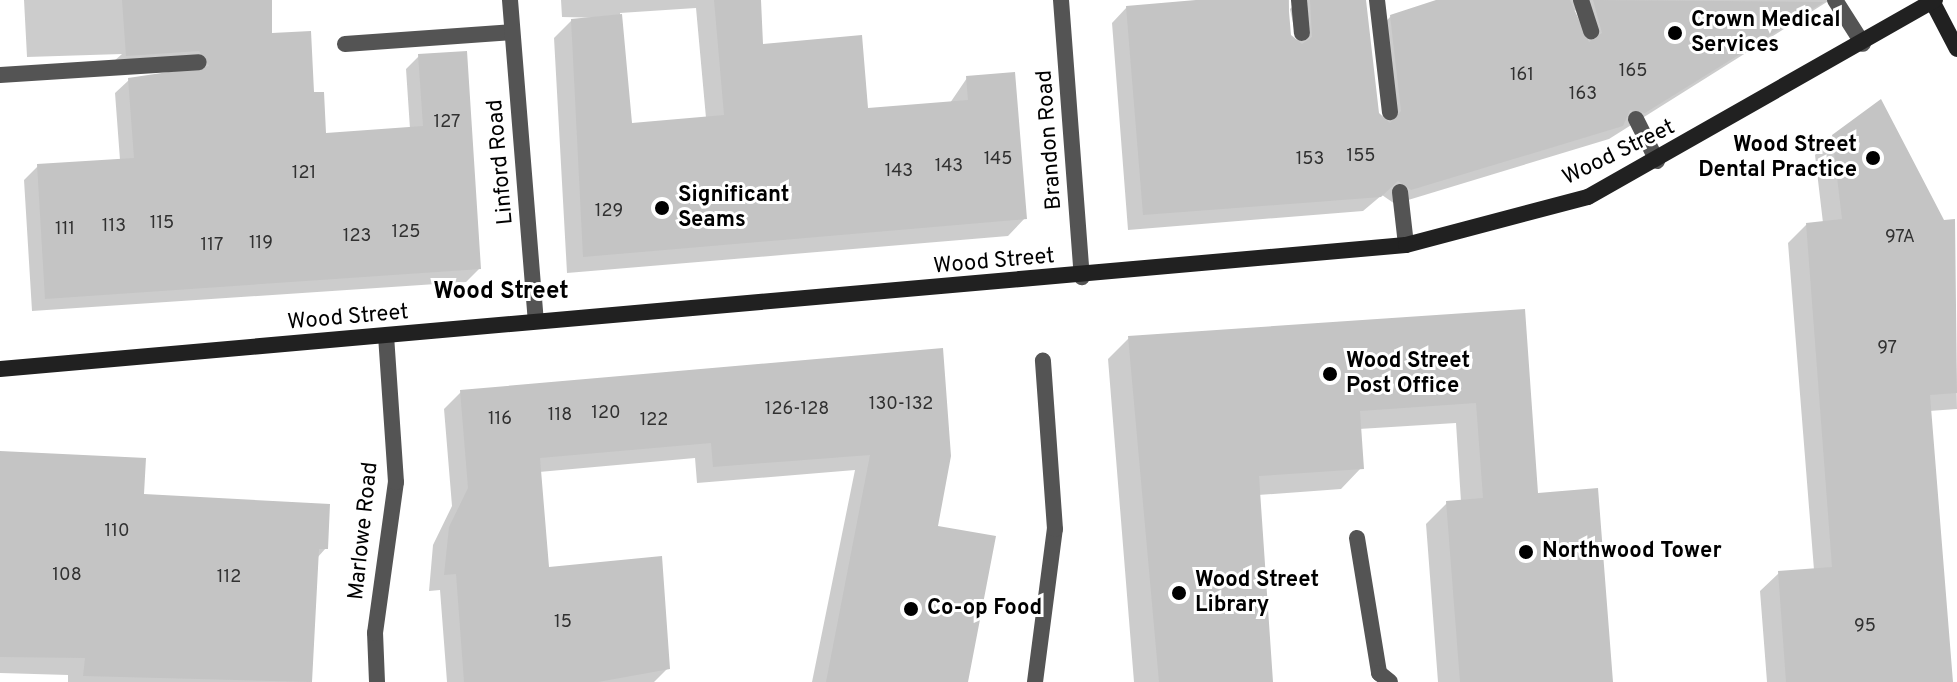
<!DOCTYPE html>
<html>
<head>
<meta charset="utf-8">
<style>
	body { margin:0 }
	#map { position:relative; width:1957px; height:682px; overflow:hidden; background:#fff; font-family:Overpass,sans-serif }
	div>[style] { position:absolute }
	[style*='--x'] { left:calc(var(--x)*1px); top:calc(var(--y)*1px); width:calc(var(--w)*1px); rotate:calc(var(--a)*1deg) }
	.shadow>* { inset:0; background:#0003 }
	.building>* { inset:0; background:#c4c4c4 }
	.lane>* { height:16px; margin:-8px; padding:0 8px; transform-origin:8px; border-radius:8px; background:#545454 }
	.street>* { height:16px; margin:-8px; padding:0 8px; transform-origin:8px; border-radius:8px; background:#545454 }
	.secondary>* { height:16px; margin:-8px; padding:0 8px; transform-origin:8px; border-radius:8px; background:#212121 }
	.dots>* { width:22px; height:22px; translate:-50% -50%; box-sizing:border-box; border:4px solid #fff; border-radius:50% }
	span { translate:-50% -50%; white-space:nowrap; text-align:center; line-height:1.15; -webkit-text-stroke:6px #fff; paint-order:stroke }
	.number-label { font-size:18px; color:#313131 }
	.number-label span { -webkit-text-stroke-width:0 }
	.poi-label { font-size:22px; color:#000; font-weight:700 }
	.left { translate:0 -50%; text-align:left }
	.right { translate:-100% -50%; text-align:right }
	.street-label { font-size:22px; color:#000 }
	.neighbourhood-label { font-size:24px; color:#000; font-weight:700 }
</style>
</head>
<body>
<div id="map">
	<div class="shadow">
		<i style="clip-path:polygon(24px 0,154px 0,158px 39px,309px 36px,312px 95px,324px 136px,410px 129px,406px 69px,419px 56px,479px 269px,466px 282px,32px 311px,24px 180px,38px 166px,120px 160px,115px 93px,129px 80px,192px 71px,113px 62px,122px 54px,27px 57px)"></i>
		<i style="clip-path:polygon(evenodd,561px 0,757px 0,761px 46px,866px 110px,950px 103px,967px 78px,1025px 218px,1008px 236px,567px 273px,554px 38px,572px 20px,604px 18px,562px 17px,561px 0,696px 8px,706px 118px,630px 125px,620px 13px,696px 8px)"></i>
		<i style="clip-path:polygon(evenodd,1221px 0,1289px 0,1289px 35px,1297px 42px,1290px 9px,1299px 0,1364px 0,1377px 114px,1386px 121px,1376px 32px,1391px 16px,1446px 0,1830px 0,1609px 139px,1395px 204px,1382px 195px,1363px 211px,1128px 230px,1112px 23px,1127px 7px,1221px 0,1570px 8px,1576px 11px,1585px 40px,1570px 8px)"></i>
		<i style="clip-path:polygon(1834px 136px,1942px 222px,1953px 221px,1957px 409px,1929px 411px,1951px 682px,1767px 682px,1760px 591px,1779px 573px,1814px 570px,1788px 243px,1806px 225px,1823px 223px,1815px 155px)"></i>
		<i style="clip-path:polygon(1524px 312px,1536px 495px,1611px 682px,1438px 682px,1426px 524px,1447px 503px,1461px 502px,1456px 423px,1359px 429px,1361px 468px,1341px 489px,1258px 495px,1271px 682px,1134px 682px,1108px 359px,1129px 338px)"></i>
		<i style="clip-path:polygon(941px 350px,935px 527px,966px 682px,812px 682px,855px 470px,697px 483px,695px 458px,539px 472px,547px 569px,668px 668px,654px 682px,447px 682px,440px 590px,429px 591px,433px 545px,452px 506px,444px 409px,461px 392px)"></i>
		<i style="clip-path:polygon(0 455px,326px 548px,317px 558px,310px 682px,68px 682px,68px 675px,0 673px)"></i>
	</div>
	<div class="building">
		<i style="clip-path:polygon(122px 0,272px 0,272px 33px,311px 31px,314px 92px,324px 92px,326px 133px,423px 126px,418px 54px,467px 51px,481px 269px,45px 299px,37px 164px,134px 158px,128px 78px,209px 66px,199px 51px,126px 56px)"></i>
		<i style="clip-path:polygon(714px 0,761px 0,763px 44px,862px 35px,868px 108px,968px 100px,966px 76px,1015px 72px,1027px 219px,583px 257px,571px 19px,622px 14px,632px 123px,724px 115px)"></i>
		<i style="clip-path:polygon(1196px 0,1288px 0,1291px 35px,1302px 44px,1312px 37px,1310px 0,1366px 0,1379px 113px,1390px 123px,1401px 111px,1390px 15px,1436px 0,1570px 0,1589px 42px,1602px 33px,1593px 0,1824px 2px,1645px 113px,1630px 110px,1623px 126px,1411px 190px,1398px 181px,1381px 197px,1143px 215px,1126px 6px)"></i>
		<i style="clip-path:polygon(1881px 99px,1944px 220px,1955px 219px,1957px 393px,1930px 395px,1953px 682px,1786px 682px,1778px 571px,1832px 567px,1806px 223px,1842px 219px,1832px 135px)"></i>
		<i style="clip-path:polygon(1525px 309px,1538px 493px,1598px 488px,1613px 682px,1460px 682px,1446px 501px,1483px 498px,1476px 403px,1360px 411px,1364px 469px,1259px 476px,1273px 682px,1159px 682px,1128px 336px)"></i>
		<i style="clip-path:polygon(943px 348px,951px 456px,938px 526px,996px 536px,968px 682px,826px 682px,870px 455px,713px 467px,711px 443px,540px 458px,549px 567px,662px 556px,670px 669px,598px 682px,464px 682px,456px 574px,444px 575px,449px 527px,468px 488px,460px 390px)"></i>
		<i style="clip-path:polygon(0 451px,146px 458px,144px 494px,330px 504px,328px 549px,319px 549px,312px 682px,83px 676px,85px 658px,0 657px)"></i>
	</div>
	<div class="lane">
		<i style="--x:1299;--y:0;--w:33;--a:85"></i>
		<i style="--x:1377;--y:0;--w:113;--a:83.4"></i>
		<i style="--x:1581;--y:0;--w:33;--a:72"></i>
		<i style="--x:1835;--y:0;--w:52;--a:57.5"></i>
		<i style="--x:345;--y:44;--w:167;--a:-4.1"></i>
		<i style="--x:0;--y:75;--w:199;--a:-3.7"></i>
		<i style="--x:1636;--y:119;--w:47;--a:63.4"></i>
		<i style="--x:1400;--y:192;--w:53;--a:83.5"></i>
		<i style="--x:1357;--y:538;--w:137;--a:80.7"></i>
		<i style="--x:1379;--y:673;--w:14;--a:39"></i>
	</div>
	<div class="street">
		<i style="--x:510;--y:0;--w:322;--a:85.4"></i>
		<i style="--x:1061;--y:0;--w:278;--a:85.7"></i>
		<i style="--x:377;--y:682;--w:49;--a:-92.3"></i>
		<i style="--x:375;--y:633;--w:152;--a:-82.1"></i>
		<i style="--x:396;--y:482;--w:145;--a:-93.9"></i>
		<i style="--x:1035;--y:682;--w:154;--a:-82.6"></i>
		<i style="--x:1055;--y:529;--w:169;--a:-94.1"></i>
	</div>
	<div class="secondary">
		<i style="--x:1932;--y:1;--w:54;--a:62.5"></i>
		<i style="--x:0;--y:369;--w:1411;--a:-5.04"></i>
		<i style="--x:1406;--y:245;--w:188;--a:-14.8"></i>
		<i style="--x:1588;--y:197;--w:399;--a:-29.6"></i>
	</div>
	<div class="dots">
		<i style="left:1675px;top:33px;background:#000"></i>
		<i style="left:1873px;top:158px;background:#000"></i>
		<i style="left:662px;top:208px;background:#000"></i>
		<i style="left:1330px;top:374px;background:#000"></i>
		<i style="left:1526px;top:552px;background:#000"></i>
		<i style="left:1179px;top:593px;background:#000"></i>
		<i style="left:911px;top:609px;background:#000"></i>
	</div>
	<div class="number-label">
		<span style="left:1633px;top:72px">165</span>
		<span style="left:1522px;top:76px">161</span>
		<span style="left:1583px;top:95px">163</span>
		<span style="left:447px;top:123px">127</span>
		<span style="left:1361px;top:157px">155</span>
		<span style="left:998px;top:160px">145</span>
		<span style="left:1310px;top:160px">153</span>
		<span style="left:949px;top:167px">143</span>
		<span style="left:899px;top:172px">143</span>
		<span style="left:304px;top:174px">121</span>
		<span style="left:609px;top:212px">129</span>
		<span style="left:162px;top:224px">115</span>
		<span style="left:114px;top:227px">113</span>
		<span style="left:65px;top:230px">111</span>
		<span style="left:406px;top:233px">125</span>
		<span style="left:357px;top:237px">123</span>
		<span style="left:1900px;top:238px">97A</span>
		<span style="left:261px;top:244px">119</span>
		<span style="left:212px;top:246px">117</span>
		<span style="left:1887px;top:349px">97</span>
		<span style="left:901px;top:405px">130-132</span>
		<span style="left:797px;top:410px">126-128</span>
		<span style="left:606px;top:414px">120</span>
		<span style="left:560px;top:416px">118</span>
		<span style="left:500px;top:420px">116</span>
		<span style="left:654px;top:421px">122</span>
		<span style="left:117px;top:532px">110</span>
		<span style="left:67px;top:576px">108</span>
		<span style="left:229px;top:578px">112</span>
		<span style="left:563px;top:623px">15</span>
		<span style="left:1865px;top:627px">95</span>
	</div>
	<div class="poi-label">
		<span class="left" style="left:1691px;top:33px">Crown Medical<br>Services</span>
		<span class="right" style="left:1857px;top:158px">Wood Street<br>Dental Practice</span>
		<span class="left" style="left:678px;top:208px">Significant<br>Seams</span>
		<span class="left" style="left:1346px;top:374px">Wood Street<br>Post Office</span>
		<span class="left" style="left:1542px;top:552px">Northwood Tower</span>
		<span class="left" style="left:1195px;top:593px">Wood Street<br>Library</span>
		<span class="left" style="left:927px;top:609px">Co-op Food</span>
	</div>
	<div class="street-label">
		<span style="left:1050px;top:140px;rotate:-94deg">Brandon Road</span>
		<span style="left:1619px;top:153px;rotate:-26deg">Wood Street</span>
		<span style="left:501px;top:162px;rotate:-95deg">Linford Road</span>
		<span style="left:994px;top:262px;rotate:-5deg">Wood Street</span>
		<span style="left:348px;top:318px;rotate:-5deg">Wood Street</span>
		<span style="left:364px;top:531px;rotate:-84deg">Marlowe Road</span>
	</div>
	<div class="neighbourhood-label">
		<span style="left:501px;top:293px">Wood Street</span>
	</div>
</div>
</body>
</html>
